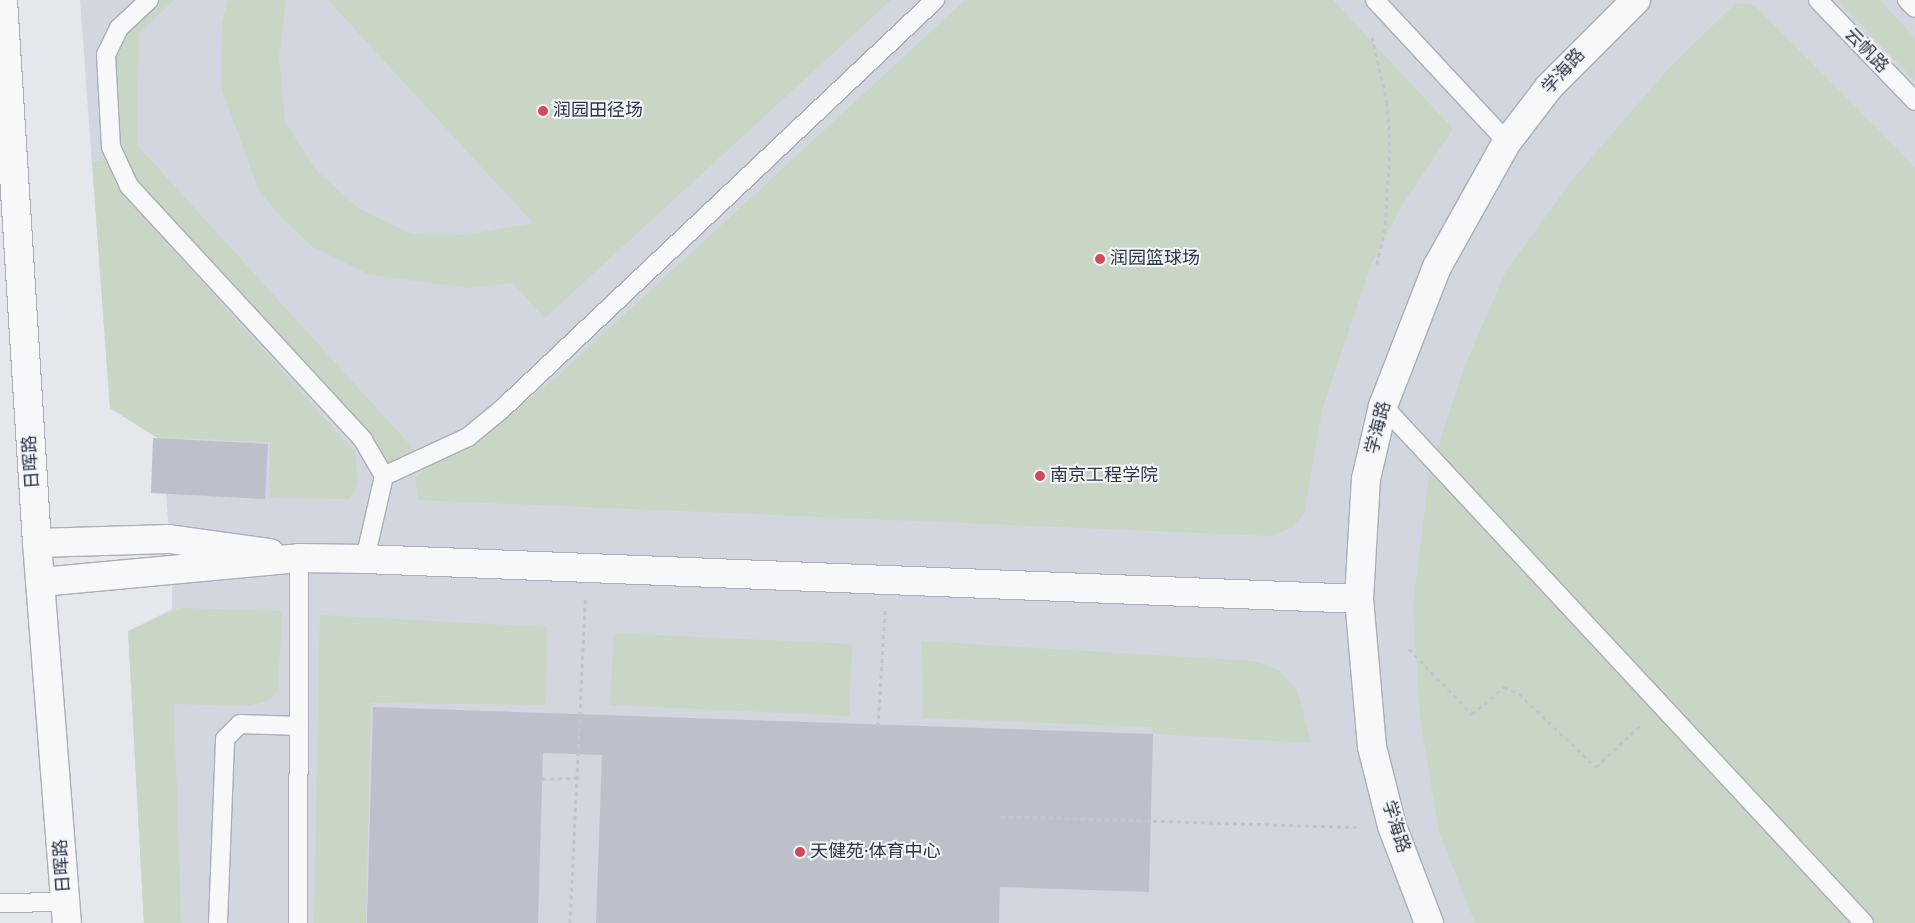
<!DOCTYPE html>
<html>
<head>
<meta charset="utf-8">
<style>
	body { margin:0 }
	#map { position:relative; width:1915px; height:923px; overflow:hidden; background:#e4e7ec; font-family:"Source Sans 3","Noto Sans SC",sans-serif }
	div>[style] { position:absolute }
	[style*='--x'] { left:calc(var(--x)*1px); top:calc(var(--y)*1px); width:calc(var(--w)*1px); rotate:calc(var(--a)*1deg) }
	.built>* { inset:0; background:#d2d6de }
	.green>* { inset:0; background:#c9d6c5 }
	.building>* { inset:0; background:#bbc0ca }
	.path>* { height:3px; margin-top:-1.5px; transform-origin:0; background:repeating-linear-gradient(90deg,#c2c5cb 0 4px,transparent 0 8px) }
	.roads { filter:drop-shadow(1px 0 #a9aeb7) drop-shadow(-1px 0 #a9aeb7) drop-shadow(0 1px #a9aeb7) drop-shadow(0 -1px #a9aeb7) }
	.service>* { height:18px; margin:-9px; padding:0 9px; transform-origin:9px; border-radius:9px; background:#f7f8fa }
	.minor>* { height:28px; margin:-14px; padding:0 14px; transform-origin:14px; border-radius:14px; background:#f7f8fa }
	.tertiary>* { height:28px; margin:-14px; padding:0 14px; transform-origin:14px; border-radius:14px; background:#f7f8fa }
	.dots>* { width:14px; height:14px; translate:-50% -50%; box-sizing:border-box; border:2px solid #f4f6f9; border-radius:50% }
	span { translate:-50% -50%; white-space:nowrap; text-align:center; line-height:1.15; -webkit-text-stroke:4px #f4f6f9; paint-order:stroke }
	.street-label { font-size:18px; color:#2b3445 }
	.poi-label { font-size:18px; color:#2b3445 }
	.left { translate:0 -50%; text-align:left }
</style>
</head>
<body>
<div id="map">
	<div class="built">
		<i style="clip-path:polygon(80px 0,1915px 0,1915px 923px,144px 923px,128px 631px,172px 609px,172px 572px,162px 441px,110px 408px)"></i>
	</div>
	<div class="green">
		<i style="clip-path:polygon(149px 0,174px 0,139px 33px,137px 145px,421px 457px,384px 476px,129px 186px,111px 147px,106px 55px)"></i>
		<i style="clip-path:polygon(228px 0,286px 0,279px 57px,285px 122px,317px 171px,358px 208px,412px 234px,465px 235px,533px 223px,328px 0,891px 0,545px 318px,512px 283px,469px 288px,370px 275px,313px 247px,280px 216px,259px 191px,221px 87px,222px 22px)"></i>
		<i style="clip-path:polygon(965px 0,1333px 0,1453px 129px,1402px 205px,1371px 265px,1322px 410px,1304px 514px,1291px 528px,1271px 536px,418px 500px,415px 478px,429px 466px,464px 450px,559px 375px)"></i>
		<i style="clip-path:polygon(1837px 0,1880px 0,1915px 38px,1915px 81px)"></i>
		<i style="clip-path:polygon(1736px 3px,1754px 5px,1915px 167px,1915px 923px,1475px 923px,1439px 832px,1420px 718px,1413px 607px,1429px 475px,1463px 370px,1506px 271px,1573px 179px,1669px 68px)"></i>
		<i style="clip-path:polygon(92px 161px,106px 161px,119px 190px,355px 452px,358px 484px,349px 499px,269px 498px,270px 442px,156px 437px,110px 408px)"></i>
		<i style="clip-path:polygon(181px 608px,282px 611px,278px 690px,270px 700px,249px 706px,174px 704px,181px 923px,144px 923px,128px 631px)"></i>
		<i style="clip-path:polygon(320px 615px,547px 627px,546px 705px,371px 703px,366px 923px,314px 923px)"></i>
		<i style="clip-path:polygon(614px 633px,852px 644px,849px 716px,610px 705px)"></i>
		<i style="clip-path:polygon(922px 641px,1254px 661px,1279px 670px,1297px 690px,1311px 743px,1153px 734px,1151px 727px,923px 718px)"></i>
	</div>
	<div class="building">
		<i style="clip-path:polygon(153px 438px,268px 444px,265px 499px,151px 493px)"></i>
		<i style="clip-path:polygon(373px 707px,1153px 734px,1149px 892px,1000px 887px,999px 923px,596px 923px,602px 755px,543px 753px,538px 923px,367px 923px)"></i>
	</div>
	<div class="path">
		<i style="--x:1372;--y:37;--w:67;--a:77"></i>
		<i style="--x:1387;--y:102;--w:47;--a:86.3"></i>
		<i style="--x:1390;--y:149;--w:80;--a:93.6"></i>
		<i style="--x:1385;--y:229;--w:40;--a:103"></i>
		<i style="--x:1409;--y:649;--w:91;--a:45.9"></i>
		<i style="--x:1472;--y:714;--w:42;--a:-40.2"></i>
		<i style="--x:1504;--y:687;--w:17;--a:25"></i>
		<i style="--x:1519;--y:694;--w:106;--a:43.5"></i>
		<i style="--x:1596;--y:767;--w:64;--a:-43.1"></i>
		<i style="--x:878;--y:726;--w:116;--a:-86.5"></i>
		<i style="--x:542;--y:779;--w:35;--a:-2"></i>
		<i style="--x:1001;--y:816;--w:359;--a:1.8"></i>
		<i style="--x:570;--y:923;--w:324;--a:-87.3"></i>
	</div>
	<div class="roads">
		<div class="service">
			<i style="--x:149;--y:0;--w:41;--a:137"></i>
			<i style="--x:119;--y:28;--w:30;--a:116"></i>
			<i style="--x:106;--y:55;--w:92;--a:86.9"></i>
			<i style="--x:111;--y:147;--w:43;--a:65.2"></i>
			<i style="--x:129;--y:186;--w:345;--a:47.3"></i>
			<i style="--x:363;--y:440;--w:42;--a:59.7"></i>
			<i style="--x:384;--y:476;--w:85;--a:102.9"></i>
			<i style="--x:1375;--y:0;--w:194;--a:47.1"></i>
			<i style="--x:1818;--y:0;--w:140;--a:46.2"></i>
			<i style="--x:1907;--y:0;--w:11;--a:45"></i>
			<i style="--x:1383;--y:406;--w:706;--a:47.07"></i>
			<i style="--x:384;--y:476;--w:93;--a:-24.9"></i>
			<i style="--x:468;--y:437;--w:44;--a:-39.5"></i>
			<i style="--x:502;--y:409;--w:596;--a:-43.37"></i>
			<i style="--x:0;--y:903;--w:66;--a:-0.9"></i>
			<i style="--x:218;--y:923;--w:184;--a:-87.8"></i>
			<i style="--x:225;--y:739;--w:21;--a:-45"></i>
			<i style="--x:240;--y:724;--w:59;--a:1.9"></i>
			<i style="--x:298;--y:923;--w:365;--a:-89.8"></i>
		</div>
		<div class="minor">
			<i style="--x:37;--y:543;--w:132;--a:-1.7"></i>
			<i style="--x:169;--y:539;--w:102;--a:7.9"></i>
			<i style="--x:41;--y:582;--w:259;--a:-5.3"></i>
			<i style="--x:299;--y:558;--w:66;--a:0.9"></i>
			<i style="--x:365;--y:559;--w:995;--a:2.3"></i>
			<i style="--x:1429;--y:923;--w:104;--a:-110.9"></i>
			<i style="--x:1392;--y:826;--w:81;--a:-104.2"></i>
			<i style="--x:1372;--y:747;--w:149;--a:-95"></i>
			<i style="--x:1359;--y:599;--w:120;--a:-86.7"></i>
			<i style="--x:1366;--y:479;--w:75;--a:-76.9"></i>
			<i style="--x:1383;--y:406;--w:149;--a:-68.8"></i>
			<i style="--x:1437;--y:267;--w:143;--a:-60.8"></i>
			<i style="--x:1507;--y:142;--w:69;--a:-52.6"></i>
			<i style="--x:1549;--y:87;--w:123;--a:-45"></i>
		</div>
		<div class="tertiary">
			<i style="--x:3;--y:0;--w:544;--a:86.42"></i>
			<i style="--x:37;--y:543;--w:381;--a:85.5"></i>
		</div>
	</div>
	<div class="dots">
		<i style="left:543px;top:111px;background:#d1495b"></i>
		<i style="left:1100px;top:259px;background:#d1495b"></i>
		<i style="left:1040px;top:476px;background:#d1495b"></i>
		<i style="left:800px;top:852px;background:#d1495b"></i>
	</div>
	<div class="street-label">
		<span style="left:1866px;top:51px;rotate:46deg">云帆路</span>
		<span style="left:1564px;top:72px;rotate:-48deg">学海路</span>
		<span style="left:1379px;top:428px;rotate:-76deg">学海路</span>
		<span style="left:32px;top:462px;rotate:-94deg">日晖路</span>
		<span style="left:1395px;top:827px;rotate:72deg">学海路</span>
		<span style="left:63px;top:866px;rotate:-94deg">日晖路</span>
	</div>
	<div class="poi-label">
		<span class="left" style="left:553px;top:111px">润园田径场</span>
		<span class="left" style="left:1110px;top:259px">润园篮球场</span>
		<span class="left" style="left:1050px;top:476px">南京工程学院</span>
		<span class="left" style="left:810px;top:852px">天健苑·体育中心</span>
	</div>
</div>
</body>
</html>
